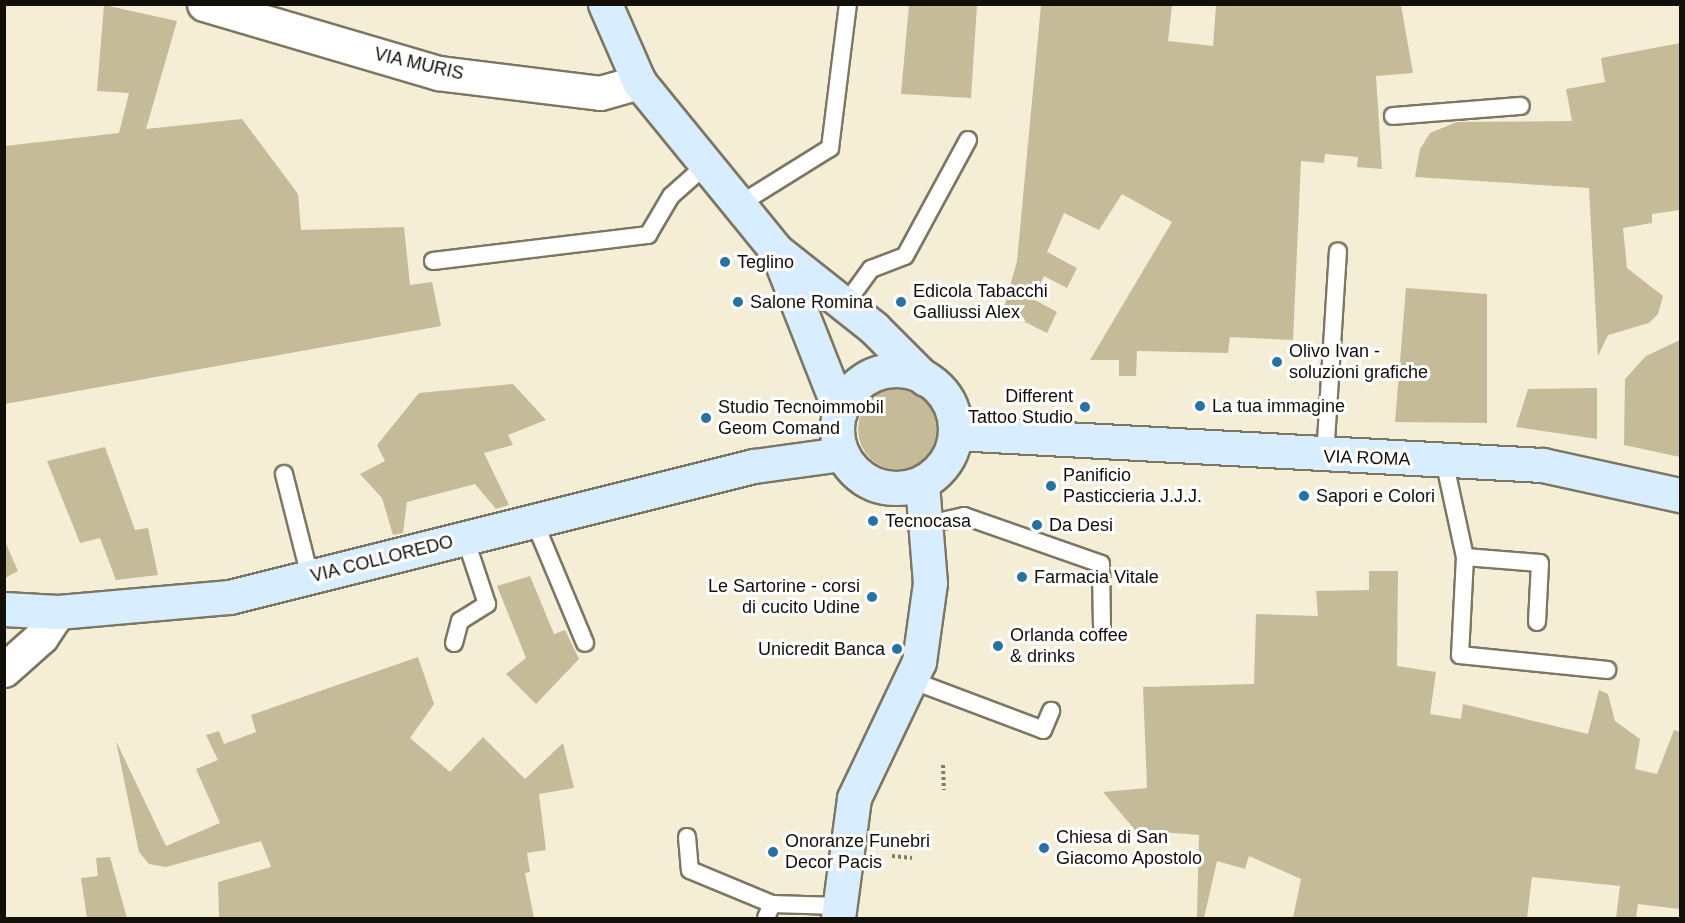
<!DOCTYPE html>
<html>
<head>
<meta charset="utf-8">
<style>
	body { margin:0 }
	#map { position:relative; width:1685px; height:923px; overflow:hidden; background:#f4eed7; font-family:Helvetica,sans-serif }
	div>[style] { position:absolute }
	[style*='--x'] { left:calc(var(--x)*1px); top:calc(var(--y)*1px); width:calc(var(--w)*1px); rotate:calc(var(--a)*1deg) }
	.green>* { inset:0; background:#c6bb98 }
	.round { border-radius:50% }
	.path>* { height:4px; margin-top:-2px; transform-origin:0; background:repeating-linear-gradient(90deg,#7f7b6c 0 3px,transparent 0 6px) }
	.roads { filter:drop-shadow(2px 0 #7c7662) drop-shadow(-2px 0 #7c7662) drop-shadow(0 2px #7c7662) drop-shadow(0 -2px #7c7662) }
	.lane>* { height:16px; margin:-8px; padding:0 8px; transform-origin:8px; border-radius:8px; background:#fff }
	.street>* { height:33px; margin:-16.5px; padding:0 16.5px; transform-origin:16.5px; border-radius:16.5px; background:#fff }
	.secondary>* { height:33px; margin:-16.5px; padding:0 16.5px; transform-origin:16.5px; border-radius:16.5px; background:#d8edfd }
	.secondary>.ring { margin:-16.5px; padding:0; box-sizing:content-box; background:none; border:33px solid #d8edfd; border-radius:50% }
	.dots>* { width:16px; height:16px; translate:-50% -50%; box-sizing:border-box; border:3px solid #fff; border-radius:50% }
	span { translate:-50% -50%; white-space:nowrap; text-align:center; line-height:1.15; -webkit-text-stroke:6px #fff; paint-order:stroke }
	.street-label { font-size:18px; color:#110f08 }
	.poi-label { font-size:18px; color:#110f08 }
	.left { translate:0 -50%; text-align:left }
	.right { translate:-100% -50%; text-align:right }
	.frame { position:absolute; inset:0; border:6px solid #110f08; pointer-events:none }
</style>
</head>
<body>
<div id="map">
	<div class="green">
		<i style="clip-path:polygon(104px 5px,177px 21px,146px 129px,242px 119px,298px 194px,301px 230px,404px 227px,410px 285px,432px 282px,441px 326px,5px 404px,5px 146px,119px 133px,129px 93px,97px 91px)"></i>
		<i style="clip-path:polygon(909px 5px,977px 5px,971px 98px,901px 94px)"></i>
		<i style="clip-path:polygon(1041px 5px,1172px 5px,1168px 41px,1213px 46px,1216px 5px,1401px 5px,1413px 73px,1376px 76px,1382px 169px,1357px 167px,1358px 157px,1325px 154px,1324px 163px,1301px 161px,1293px 340px,1230px 337px,1228px 353px,1137px 351px,1136px 376px,1119px 376px,1119px 360px,1090px 360px,1172px 222px,1122px 194px,1099px 230px,1064px 213px,1047px 252px,1077px 268px,1067px 288px,1044px 276px,1033px 299px,1057px 312px,1047px 333px,1003px 311px,1017px 261px)"></i>
		<i style="clip-path:polygon(1680px 43px,1680px 210px,1652px 214px,1652px 223px,1623px 228px,1627px 268px,1663px 296px,1658px 314px,1649px 323px,1608px 335px,1598px 356px,1589px 188px,1415px 177px,1420px 149px,1430px 133px,1457px 122px,1572px 121px,1566px 89px,1605px 82px,1601px 58px)"></i>
		<i style="clip-path:polygon(1406px 288px,1487px 294px,1487px 423px,1395px 422px)"></i>
		<i style="clip-path:polygon(1680px 340px,1680px 457px,1624px 445px,1625px 379px,1646px 356px)"></i>
		<i style="clip-path:polygon(513px 384px,546px 420px,508px 435px,513px 445px,484px 453px,509px 505px,496px 509px,475px 484px,407px 502px,403px 533px,393px 535px,382px 498px,360px 474px,385px 461px,377px 445px,419px 393px)"></i>
		<i class="round" style="left:858px;top:388px;width:82px;height:82px"></i>
		<i style="clip-path:polygon(1597px 388px,1597px 439px,1516px 427px,1528px 389px)"></i>
		<i style="clip-path:polygon(105px 447px,135px 530px,148px 528px,158px 575px,116px 580px,100px 538px,80px 543px,47px 461px)"></i>
		<i style="clip-path:polygon(4px 539px,18px 571px,5px 578px,4px 578px)"></i>
		<i style="clip-path:polygon(1369px 571px,1398px 571px,1397px 666px,1436px 672px,1430px 714px,1461px 719px,1463px 704px,1588px 734px,1599px 690px,1608px 694px,1615px 721px,1640px 739px,1635px 769px,1657px 774px,1674px 730px,1680px 732px,1680px 909px,1638px 904px,1636px 918px,1616px 918px,1620px 886px,1532px 877px,1527px 918px,1293px 918px,1301px 879px,1249px 856px,1245px 869px,1217px 861px,1204px 918px,1197px 918px,1199px 835px,1135px 830px,1103px 792px,1147px 788px,1143px 687px,1254px 684px,1256px 614px,1318px 616px,1316px 591px,1369px 590px)"></i>
		<i style="clip-path:polygon(530px 576px,554px 634px,565px 630px,579px 659px,536px 704px,506px 674px,526px 658px,497px 586px)"></i>
		<i style="clip-path:polygon(418px 657px,434px 704px,410px 738px,450px 772px,483px 737px,525px 779px,563px 743px,574px 788px,539px 794px,546px 850px,527px 853px,530px 872px,525px 873px,534px 918px,219px 918px,218px 882px,271px 867px,261px 841px,166px 867px,149px 864px,139px 852px,116px 741px,166px 846px,220px 823px,196px 769px,218px 760px,206px 735px,219px 731px,224px 744px,256px 732px,251px 715px)"></i>
		<i style="clip-path:polygon(110px 857px,127px 918px,87px 918px,81px 878px,98px 876px,96px 858px)"></i>
	</div>
	<div class="path">
		<i style="--x:943;--y:765;--w:25;--a:88"></i>
		<i style="--x:892;--y:856;--w:20;--a:6"></i>
	</div>
	<div class="roads">
		<div class="lane">
			<i style="--x:1393;--y:116;--w:128;--a:-4.5"></i>
			<i style="--x:740;--y:204;--w:106;--a:-31.9"></i>
			<i style="--x:830;--y:148;--w:145;--a:-82.9"></i>
			<i style="--x:433;--y:261;--w:217;--a:-6.9"></i>
			<i style="--x:648;--y:235;--w:45;--a:-59.5"></i>
			<i style="--x:671;--y:196;--w:50;--a:-41.7"></i>
			<i style="--x:844;--y:306;--w:46;--a:-53.9"></i>
			<i style="--x:871;--y:269;--w:36;--a:-21"></i>
			<i style="--x:905;--y:256;--w:132;--a:-61.5"></i>
			<i style="--x:1325;--y:457;--w:206;--a:-86.4"></i>
			<i style="--x:1444;--y:460;--w:99;--a:77.8"></i>
			<i style="--x:1465;--y:557;--w:98;--a:92.9"></i>
			<i style="--x:1460;--y:655;--w:148;--a:5.8"></i>
			<i style="--x:284;--y:474;--w:106;--a:75.8"></i>
			<i style="--x:534;--y:521;--w:132;--a:67.3"></i>
			<i style="--x:924;--y:525;--w:41;--a:-12.7"></i>
			<i style="--x:964;--y:516;--w:145;--a:19.3"></i>
			<i style="--x:1101;--y:564;--w:61;--a:89.1"></i>
			<i style="--x:1465;--y:557;--w:75;--a:4.6"></i>
			<i style="--x:1540;--y:563;--w:59;--a:92.9"></i>
			<i style="--x:454;--y:643;--w:23;--a:-75"></i>
			<i style="--x:460;--y:621;--w:32;--a:-32"></i>
			<i style="--x:487;--y:604;--w:70;--a:-108.4"></i>
			<i style="--x:911;--y:680;--w:141;--a:20.7"></i>
			<i style="--x:1043;--y:730;--w:21;--a:-67"></i>
			<i style="--x:687;--y:837;--w:33;--a:85"></i>
			<i style="--x:690;--y:870;--w:89;--a:22.5"></i>
			<i style="--x:766;--y:918;--w:15;--a:-67"></i>
			<i style="--x:772;--y:904;--w:67;--a:1.7"></i>
		</div>
		<div class="street">
			<i style="--x:204;--y:4;--w:244;--a:16.4"></i>
			<i style="--x:438;--y:73;--w:163;--a:7"></i>
			<i style="--x:600;--y:93;--w:41;--a:-15.8"></i>
			<i style="--x:4;--y:670;--w:50;--a:-41.7"></i>
			<i style="--x:41;--y:637;--w:30;--a:-56"></i>
		</div>
		<div class="secondary">
			<i style="--x:605;--y:4;--w:85;--a:66.4"></i>
			<i style="--x:639;--y:82;--w:218;--a:50.8"></i>
			<i style="--x:777;--y:251;--w:124;--a:38.4"></i>
			<i style="--x:874;--y:328;--w:72;--a:45"></i>
			<i style="--x:779;--y:256;--w:167;--a:68.5"></i>
			<i class="ring" style="left:837px;top:370px;width:85px;height:85px"></i>
			<i style="--x:955;--y:433;--w:588;--a:3.12"></i>
			<i style="--x:1542;--y:465;--w:141;--a:12.3"></i>
			<i style="--x:4;--y:609;--w:54;--a:3.2"></i>
			<i style="--x:58;--y:612;--w:173;--a:-5"></i>
			<i style="--x:230;--y:597;--w:540;--a:-14.04"></i>
			<i style="--x:754;--y:466;--w:89;--a:-7.8"></i>
			<i style="--x:838;--y:918;--w:121;--a:-82.4"></i>
			<i style="--x:854;--y:798;--w:151;--a:-64.5"></i>
			<i style="--x:919;--y:662;--w:80;--a:-82.1"></i>
			<i style="--x:930;--y:583;--w:100;--a:-94.6"></i>
		</div>
	</div>
	<div class="dots">
		<i style="left:725px;top:262px;background:#2772a5"></i>
		<i style="left:738px;top:302px;background:#2772a5"></i>
		<i style="left:901px;top:302px;background:#2772a5"></i>
		<i style="left:1277px;top:362px;background:#2772a5"></i>
		<i style="left:1200px;top:406px;background:#2772a5"></i>
		<i style="left:1085px;top:407px;background:#2772a5"></i>
		<i style="left:706px;top:418px;background:#2772a5"></i>
		<i style="left:1051px;top:486px;background:#2772a5"></i>
		<i style="left:1304px;top:496px;background:#2772a5"></i>
		<i style="left:873px;top:521px;background:#2772a5"></i>
		<i style="left:1037px;top:525px;background:#2772a5"></i>
		<i style="left:1022px;top:577px;background:#2772a5"></i>
		<i style="left:872px;top:597px;background:#2772a5"></i>
		<i style="left:998px;top:646px;background:#2772a5"></i>
		<i style="left:897px;top:649px;background:#2772a5"></i>
		<i style="left:1044px;top:848px;background:#2772a5"></i>
		<i style="left:773px;top:852px;background:#2772a5"></i>
	</div>
	<div class="street-label">
		<span style="left:419px;top:64px;rotate:13deg">VIA MURIS</span>
		<span style="left:1367px;top:458px;rotate:2deg">VIA ROMA</span>
		<span style="left:382px;top:559px;rotate:-14deg">VIA COLLOREDO</span>
	</div>
	<div class="poi-label">
		<span class="left" style="left:737px;top:262px">Teglino</span>
		<span class="left" style="left:913px;top:302px">Edicola Tabacchi<br>Galliussi Alex</span>
		<span class="left" style="left:750px;top:302px">Salone Romina</span>
		<span class="left" style="left:1289px;top:362px">Olivo Ivan -<br>soluzioni grafiche</span>
		<span class="right" style="left:1073px;top:407px">Different<br>Tattoo Studio</span>
		<span class="left" style="left:1212px;top:406px">La tua immagine</span>
		<span class="left" style="left:718px;top:418px">Studio Tecnoimmobil<br>Geom Comand</span>
		<span class="left" style="left:1063px;top:486px">Panificio<br>Pasticcieria J.J.J.</span>
		<span class="left" style="left:1316px;top:496px">Sapori e Colori</span>
		<span class="left" style="left:885px;top:521px">Tecnocasa</span>
		<span class="left" style="left:1049px;top:525px">Da Desi</span>
		<span class="left" style="left:1034px;top:577px">Farmacia Vitale</span>
		<span class="right" style="left:860px;top:597px">Le Sartorine - corsi<br>di cucito Udine</span>
		<span class="left" style="left:1010px;top:646px">Orlanda coffee<br>&amp; drinks</span>
		<span class="right" style="left:885px;top:649px">Unicredit Banca</span>
		<span class="left" style="left:1056px;top:848px">Chiesa di San<br>Giacomo Apostolo</span>
		<span class="left" style="left:785px;top:852px">Onoranze Funebri<br>Decor Pacis</span>
	</div>
	<div class="frame"></div>
</div>
</body>
</html>
